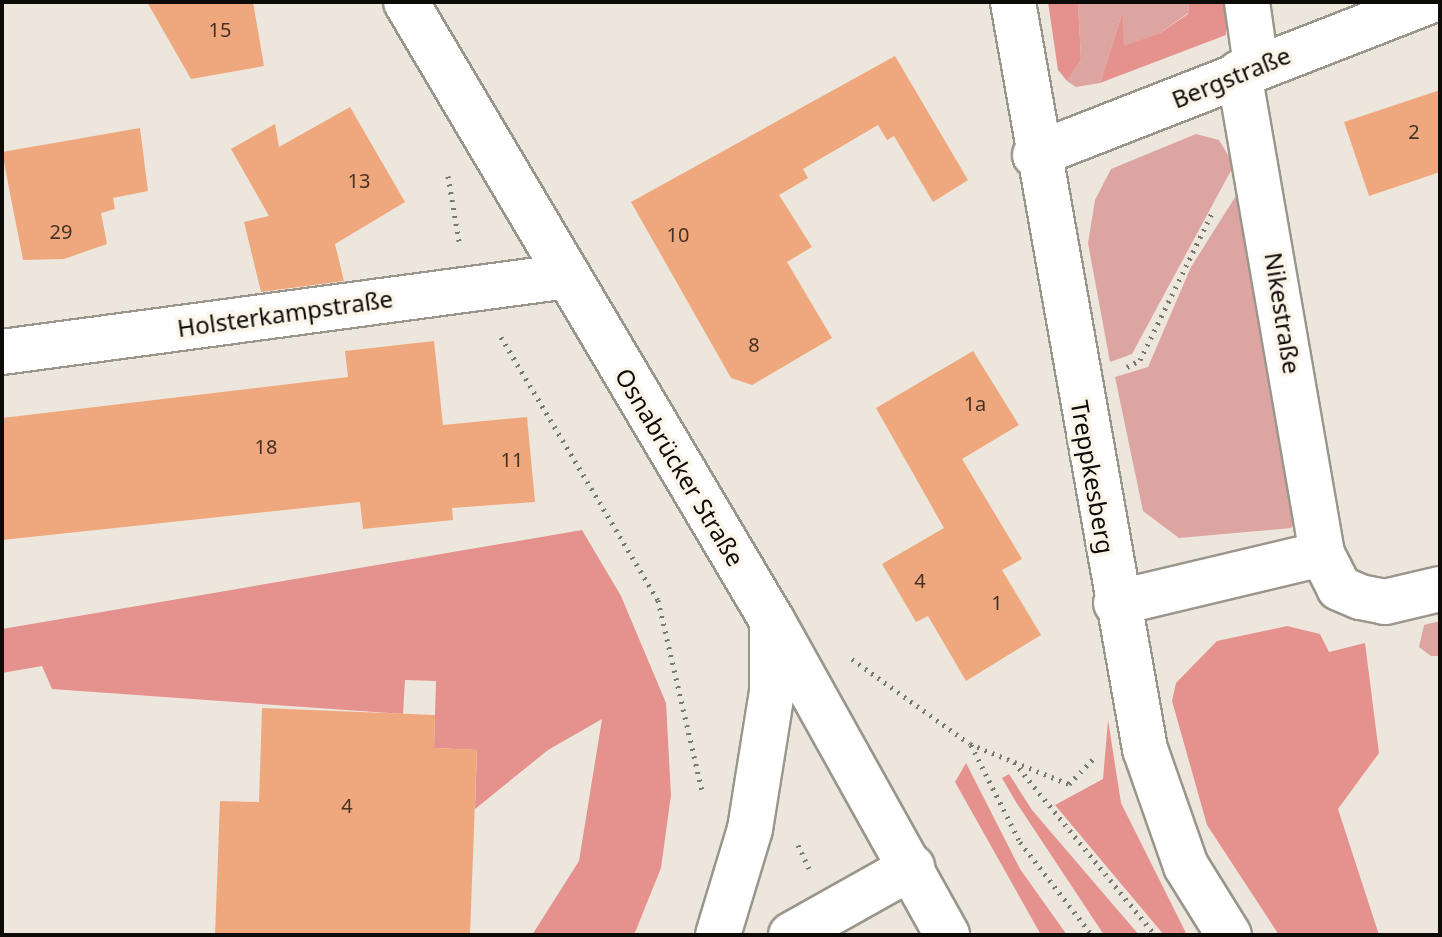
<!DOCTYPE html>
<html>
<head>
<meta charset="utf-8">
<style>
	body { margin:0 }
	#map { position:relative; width:1442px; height:937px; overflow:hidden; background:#ede6dc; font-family:"Noto Sans",sans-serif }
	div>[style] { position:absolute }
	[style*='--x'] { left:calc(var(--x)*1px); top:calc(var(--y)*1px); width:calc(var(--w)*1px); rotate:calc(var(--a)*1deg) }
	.green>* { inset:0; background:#dda5a2 }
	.forest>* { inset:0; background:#e5928f }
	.building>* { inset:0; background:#efa87d }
	.path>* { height:5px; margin-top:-2.5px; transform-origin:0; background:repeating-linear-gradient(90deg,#7b7770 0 2px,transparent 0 8px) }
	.roads { filter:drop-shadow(2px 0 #9b968c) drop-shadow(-2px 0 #9b968c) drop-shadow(0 2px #9b968c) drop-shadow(0 -2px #9b968c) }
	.minor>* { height:44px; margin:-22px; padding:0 22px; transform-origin:22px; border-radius:22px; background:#fff }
	.tertiary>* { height:44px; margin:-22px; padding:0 22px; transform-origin:22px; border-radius:22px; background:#fff }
	.secondary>* { height:44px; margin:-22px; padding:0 22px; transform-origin:22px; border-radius:22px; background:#fff }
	span { translate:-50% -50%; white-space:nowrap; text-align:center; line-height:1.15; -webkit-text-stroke:7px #faf4e9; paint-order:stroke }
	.number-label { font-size:20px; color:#463225 }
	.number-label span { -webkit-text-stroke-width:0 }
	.street-label { font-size:24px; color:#0d0b08 }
	.frame { position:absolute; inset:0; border:4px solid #0d0b08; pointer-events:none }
</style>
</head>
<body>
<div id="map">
	<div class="green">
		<i style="clip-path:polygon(1078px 2px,1189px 2px,1188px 13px,1160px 33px,1124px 47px,1121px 17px,1100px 83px,1076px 87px,1067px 81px,1081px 60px)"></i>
		<i style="clip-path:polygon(1196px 134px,1219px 140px,1234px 165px,1132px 354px,1110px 362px,1088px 243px,1095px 200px,1111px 169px)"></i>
		<i style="clip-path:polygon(1246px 180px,1303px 514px,1291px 528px,1179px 538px,1143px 511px,1115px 377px,1148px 367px,1191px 267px)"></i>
		<i style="clip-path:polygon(1440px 621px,1440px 656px,1431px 656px,1419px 647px,1424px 625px)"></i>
	</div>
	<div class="forest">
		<i style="clip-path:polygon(1048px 2px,1078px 2px,1081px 60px,1067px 81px,1058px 70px)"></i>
		<i style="clip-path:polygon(1189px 2px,1226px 2px,1226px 35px,1100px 83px,1122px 14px,1124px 46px,1160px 33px,1188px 14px)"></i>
		<i style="clip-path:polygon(582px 530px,621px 596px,666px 703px,671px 795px,661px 868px,634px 935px,532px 935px,579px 861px,602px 719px,548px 750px,475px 809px,477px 750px,434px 748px,436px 681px,405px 680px,403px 714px,52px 689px,42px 666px,2px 673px,2px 629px)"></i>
		<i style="clip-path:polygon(1287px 626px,1320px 634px,1329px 652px,1365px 643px,1379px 753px,1338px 809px,1379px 935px,1279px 935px,1207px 825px,1172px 701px,1176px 683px,1217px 641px)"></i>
		<i style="clip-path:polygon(1108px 720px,1121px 803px,1187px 935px,1164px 935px,1055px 805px,1103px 779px)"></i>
		<i style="clip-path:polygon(966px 763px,1020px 869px,1067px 935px,1041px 935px,955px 782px)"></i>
		<i style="clip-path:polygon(1009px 774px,1032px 810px,1139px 935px,1104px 935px,1016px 802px,1002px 778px)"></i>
	</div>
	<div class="building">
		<i style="clip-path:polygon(147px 2px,253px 2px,264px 66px,191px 79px)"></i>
		<i style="clip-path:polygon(895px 56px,968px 180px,933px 202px,894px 136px,887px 140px,878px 125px,803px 169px,808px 178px,779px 195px,812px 247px,787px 262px,832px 338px,752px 385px,731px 378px,631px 202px)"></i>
		<i style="clip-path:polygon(1440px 90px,1440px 172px,1369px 196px,1344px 122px)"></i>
		<i style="clip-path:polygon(350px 107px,405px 202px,335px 244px,344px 281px,261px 292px,244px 222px,269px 216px,231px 149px,275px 124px,279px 147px)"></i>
		<i style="clip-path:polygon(140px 128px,148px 191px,113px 198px,115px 209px,101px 213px,107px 244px,64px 259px,23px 260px,2px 152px)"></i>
		<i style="clip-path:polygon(434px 341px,443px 425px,527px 417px,535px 502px,452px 508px,453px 520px,363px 529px,360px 502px,2px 540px,2px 418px,348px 377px,345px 351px)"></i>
		<i style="clip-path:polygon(973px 351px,1019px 425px,962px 459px,1022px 559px,1002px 570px,1041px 635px,966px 681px,928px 616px,916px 622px,882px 564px,944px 528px,876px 408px)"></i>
		<i style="clip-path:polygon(262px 708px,435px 715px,434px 748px,477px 750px,470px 935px,215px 935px,220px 801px,259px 802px)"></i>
	</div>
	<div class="path">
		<i style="--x:448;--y:176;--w:66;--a:80.4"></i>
		<i style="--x:501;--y:337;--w:306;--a:59.2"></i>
		<i style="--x:658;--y:600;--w:195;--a:77"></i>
		<i style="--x:1127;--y:367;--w:15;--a:-28"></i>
		<i style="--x:1140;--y:360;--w:164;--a:-63.9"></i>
		<i style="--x:852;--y:659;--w:145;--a:35.8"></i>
		<i style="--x:970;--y:744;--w:107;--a:22"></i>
		<i style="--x:1069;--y:784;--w:35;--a:-46"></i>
		<i style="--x:971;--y:745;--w:109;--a:63.2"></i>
		<i style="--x:1020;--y:842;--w:118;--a:52.3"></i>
		<i style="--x:1014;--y:762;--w:223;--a:50.8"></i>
		<i style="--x:798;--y:845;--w:26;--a:65"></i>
	</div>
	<div class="roads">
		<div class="minor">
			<i style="--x:1013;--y:2;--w:759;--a:79.98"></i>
			<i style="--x:1145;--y:749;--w:124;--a:70.7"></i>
			<i style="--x:1186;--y:866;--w:81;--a:58.1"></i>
			<i style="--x:1247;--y:2;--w:64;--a:81.9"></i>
			<i style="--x:1239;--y:73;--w:488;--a:80.2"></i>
			<i style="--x:1322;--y:554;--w:38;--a:63"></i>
			<i style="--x:1339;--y:588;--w:23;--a:23"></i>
			<i style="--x:1360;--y:597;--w:25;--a:11"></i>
			<i style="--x:1385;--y:602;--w:57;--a:-13.3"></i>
			<i style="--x:1035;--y:155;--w:422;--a:-21.3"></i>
			<i style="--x:2;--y:352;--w:571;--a:-7.65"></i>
			<i style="--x:1116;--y:603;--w:212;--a:-13.4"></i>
		</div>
		<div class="tertiary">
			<i style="--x:791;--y:935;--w:139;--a:-29.3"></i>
		</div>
		<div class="secondary">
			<i style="--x:406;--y:2;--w:720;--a:59.38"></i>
			<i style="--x:773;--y:622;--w:358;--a:60.9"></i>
			<i style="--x:718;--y:935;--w:111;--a:-73.2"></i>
			<i style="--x:750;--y:829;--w:139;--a:-80.9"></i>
			<i style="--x:772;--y:692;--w:63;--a:-90"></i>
		</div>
	</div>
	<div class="number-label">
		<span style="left:220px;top:29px">15</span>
		<span style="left:1414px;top:131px">2</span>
		<span style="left:359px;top:180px">13</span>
		<span style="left:61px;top:231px">29</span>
		<span style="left:678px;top:234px">10</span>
		<span style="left:754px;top:344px">8</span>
		<span style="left:975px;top:403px">1a</span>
		<span style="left:266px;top:446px">18</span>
		<span style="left:512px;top:459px">11</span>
		<span style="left:920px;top:580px">4</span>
		<span style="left:997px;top:602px">1</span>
		<span style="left:347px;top:805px">4</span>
	</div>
	<div class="street-label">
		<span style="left:1231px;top:77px;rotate:-22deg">Bergstraße</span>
		<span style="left:285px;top:313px;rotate:-8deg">Holsterkampstraße</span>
		<span style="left:1283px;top:313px;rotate:81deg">Nikestraße</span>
		<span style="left:680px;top:467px;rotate:59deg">Osnabrücker Straße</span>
		<span style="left:1093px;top:477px;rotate:80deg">Treppkesberg</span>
	</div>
	<div class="frame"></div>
</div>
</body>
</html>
